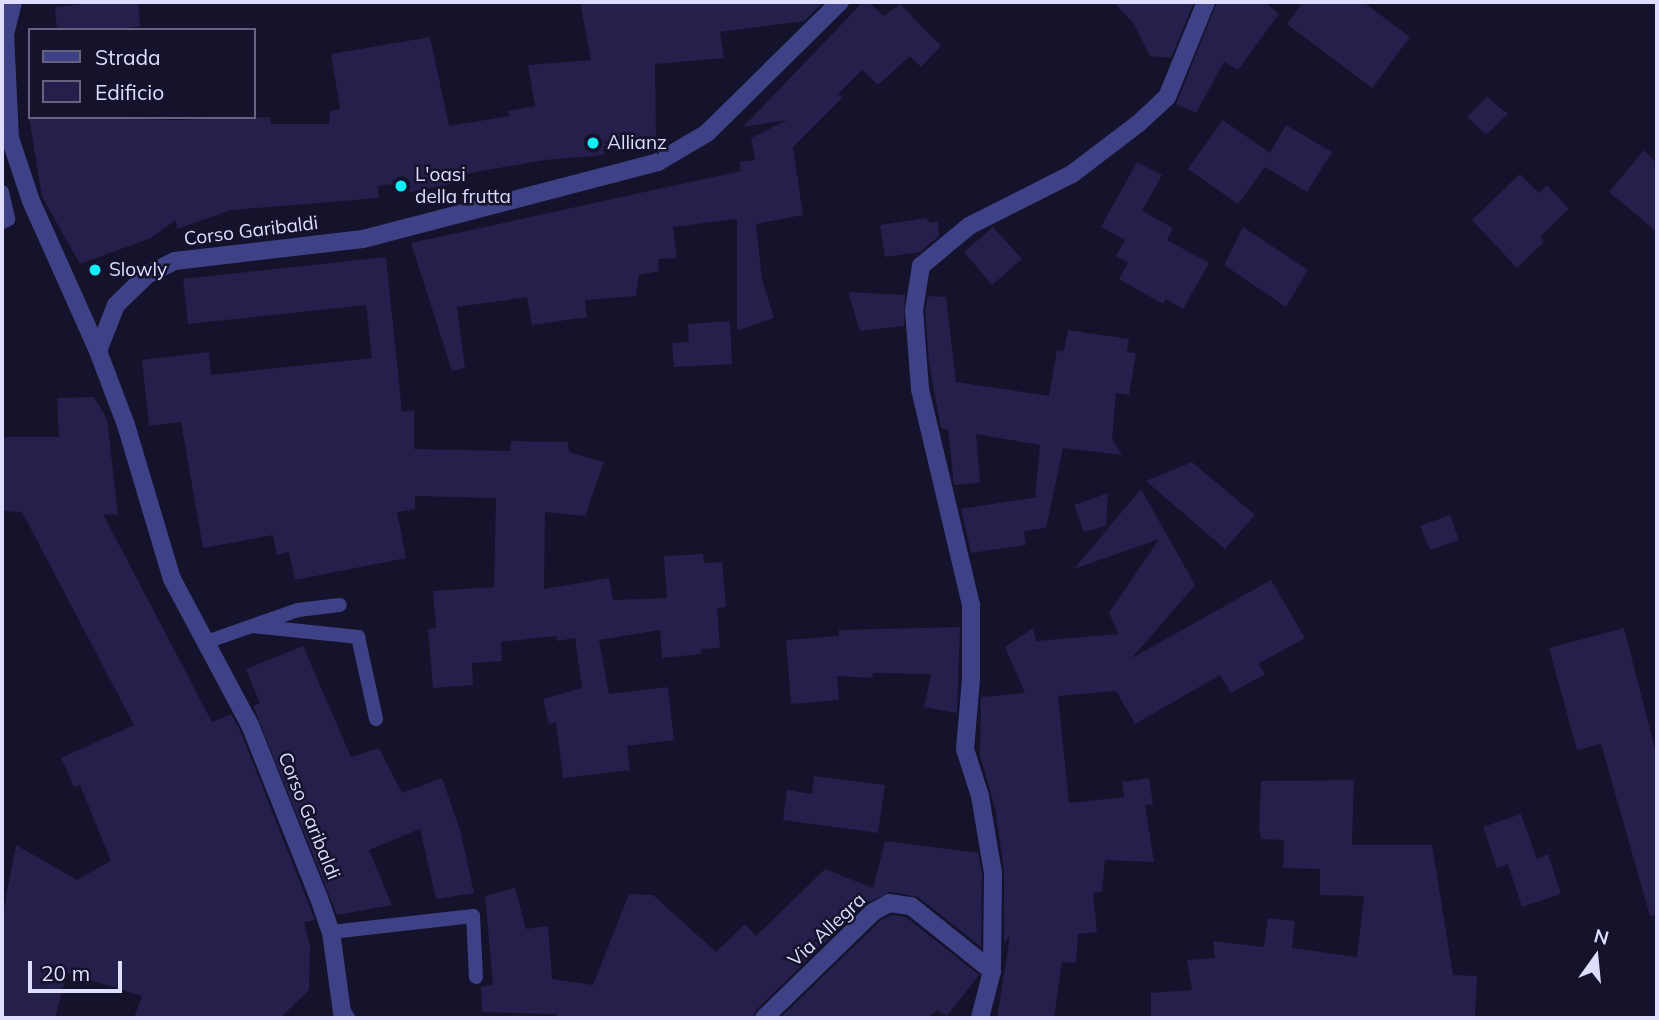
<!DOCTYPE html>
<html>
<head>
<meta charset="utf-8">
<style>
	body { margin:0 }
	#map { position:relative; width:1659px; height:1020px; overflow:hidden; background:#15122b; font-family:Mulish,sans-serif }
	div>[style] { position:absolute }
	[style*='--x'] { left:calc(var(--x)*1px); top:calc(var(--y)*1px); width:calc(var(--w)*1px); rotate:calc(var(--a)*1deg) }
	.building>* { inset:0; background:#251f4b }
	.service>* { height:14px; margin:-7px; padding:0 7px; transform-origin:7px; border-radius:7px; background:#3f4187 }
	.minor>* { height:18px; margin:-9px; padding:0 9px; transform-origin:9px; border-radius:9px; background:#3f4187 }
	.tertiary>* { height:18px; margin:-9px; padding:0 9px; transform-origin:9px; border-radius:9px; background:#3f4187 }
	.dots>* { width:19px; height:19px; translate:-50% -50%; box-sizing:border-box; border:4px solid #15122b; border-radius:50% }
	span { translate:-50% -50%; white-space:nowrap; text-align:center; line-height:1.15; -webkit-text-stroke:5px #15122b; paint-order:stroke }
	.poi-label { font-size:19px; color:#deddfe }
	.left { translate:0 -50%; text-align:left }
	.street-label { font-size:19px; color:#deddfe }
	.frame { position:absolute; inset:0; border:4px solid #deddfe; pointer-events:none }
	.legend { position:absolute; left:28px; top:28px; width:228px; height:91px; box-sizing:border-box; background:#15122b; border:2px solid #65637f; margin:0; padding:9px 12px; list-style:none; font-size:21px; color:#deddfe }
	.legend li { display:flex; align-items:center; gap:14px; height:35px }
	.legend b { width:35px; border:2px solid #65637f }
	.north { position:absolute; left:1561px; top:922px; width:70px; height:70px; -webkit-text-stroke:5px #15122b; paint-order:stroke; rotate:15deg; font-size:19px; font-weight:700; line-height:28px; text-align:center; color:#deddfe }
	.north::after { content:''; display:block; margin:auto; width:24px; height:32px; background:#deddfe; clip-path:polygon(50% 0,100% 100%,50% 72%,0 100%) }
	.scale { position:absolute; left:28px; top:961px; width:94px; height:32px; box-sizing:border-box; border:4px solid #deddfe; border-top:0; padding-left:9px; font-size:21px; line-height:24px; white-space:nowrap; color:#deddfe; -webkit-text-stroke:5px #15122b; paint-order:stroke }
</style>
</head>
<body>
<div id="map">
	<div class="building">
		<i style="clip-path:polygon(99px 2px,138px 2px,140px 26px,114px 30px,57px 30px,55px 7px)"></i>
		<i style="clip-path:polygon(580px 2px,824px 2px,804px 21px,720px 32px,724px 58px,655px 64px,656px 139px,604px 146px,604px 155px,545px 160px,459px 175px,460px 182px,395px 195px,391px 184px,378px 186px,379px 198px,231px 210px,177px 229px,176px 220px,151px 238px,80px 264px,42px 197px,29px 117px,178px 120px,270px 117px,271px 124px,329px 124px,330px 111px,340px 109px,331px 54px,430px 37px,449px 126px,509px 116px,508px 111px,535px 106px,528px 65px,591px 60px)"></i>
		<i style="clip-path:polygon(863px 2px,868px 2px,884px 16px,900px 4px,941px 46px,921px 67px,910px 56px,878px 85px,862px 70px,836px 96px,840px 95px,842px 98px,793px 147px,803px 215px,756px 224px,762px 279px,774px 318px,737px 331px,737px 219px,673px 227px,677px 258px,658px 259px,659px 271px,639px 275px,636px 296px,585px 300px,587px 317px,532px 325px,527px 297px,457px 307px,465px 368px,452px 371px,411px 243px,741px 171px,739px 162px,755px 160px,751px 138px,787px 120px,743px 127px)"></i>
		<i style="clip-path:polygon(1113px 2px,1194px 2px,1171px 58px,1150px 56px,1133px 23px)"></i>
		<i style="clip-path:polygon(1217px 2px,1265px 2px,1279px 14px,1238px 70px,1224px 62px,1196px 113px,1176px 104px)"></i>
		<i style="clip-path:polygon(1303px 2px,1363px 2px,1410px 37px,1372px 88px,1287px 24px)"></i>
		<i style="clip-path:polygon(1487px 97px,1508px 114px,1486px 135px,1467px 117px)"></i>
		<i style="clip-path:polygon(1223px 120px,1270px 153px,1286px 125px,1332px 152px,1307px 192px,1265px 167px,1238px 204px,1188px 169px)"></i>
		<i style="clip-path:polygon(1644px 150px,1657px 164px,1657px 232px,1609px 192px)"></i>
		<i style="clip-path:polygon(1137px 162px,1162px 175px,1142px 211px,1173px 228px,1167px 240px,1209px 263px,1183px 309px,1166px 299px,1163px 304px,1119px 279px,1128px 263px,1116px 256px,1125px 240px,1101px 227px)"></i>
		<i style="clip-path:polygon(1520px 174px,1539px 193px,1547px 185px,1569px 209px,1540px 237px,1544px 242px,1517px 268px,1472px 220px)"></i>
		<i style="clip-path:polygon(926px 218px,930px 223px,938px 222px,939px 236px,920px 252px,885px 257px,880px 225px)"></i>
		<i style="clip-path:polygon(993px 227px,1022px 259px,992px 285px,964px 252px)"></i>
		<i style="clip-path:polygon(1243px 227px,1308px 270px,1286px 307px,1224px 265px)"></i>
		<i style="clip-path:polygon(386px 257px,402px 412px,414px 410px,414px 449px,510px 451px,511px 441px,568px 442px,569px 452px,604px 462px,585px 516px,545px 512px,544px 589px,609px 578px,613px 600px,667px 598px,664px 556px,703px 554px,704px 563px,722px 562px,726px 607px,717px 608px,720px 648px,701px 649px,701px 654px,662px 658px,660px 630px,599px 640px,609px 694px,668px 687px,674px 740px,627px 746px,630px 770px,563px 778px,556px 722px,549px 724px,543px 699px,582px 688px,575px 638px,557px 641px,556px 636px,501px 642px,502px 661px,472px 663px,473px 685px,433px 688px,428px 629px,436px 628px,433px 591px,494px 587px,496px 498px,415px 496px,415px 509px,397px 512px,406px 558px,295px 580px,289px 552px,277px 555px,273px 535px,203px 548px,181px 422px,149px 426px,142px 360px,209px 352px,211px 375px,372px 358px,366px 305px,188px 324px,183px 279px)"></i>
		<i style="clip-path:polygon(848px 292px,905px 295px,904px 326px,860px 331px)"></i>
		<i style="clip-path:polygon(928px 296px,946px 297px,956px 382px,1049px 396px,1057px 350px,1064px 351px,1068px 330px,1129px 339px,1127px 352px,1136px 353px,1129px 395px,1116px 393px,1112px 438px,1122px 455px,1063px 448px,1046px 528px,1024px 531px,1026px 545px,971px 553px,961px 509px,1038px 497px,1035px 496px,1040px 445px,976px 434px,980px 483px,954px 485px,948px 430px,941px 428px,929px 363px,925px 310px)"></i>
		<i style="clip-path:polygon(730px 321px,732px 364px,674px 367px,672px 343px,689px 342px,688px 324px)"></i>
		<i style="clip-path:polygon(94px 397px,107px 419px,118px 515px,103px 514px,212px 722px,231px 714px,240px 730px,315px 920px,304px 922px,310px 947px,309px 990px,280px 1018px,134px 1018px,142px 996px,67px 973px,55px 1018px,2px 1018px,2px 919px,16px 845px,77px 880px,111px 861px,80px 785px,74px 787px,61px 758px,134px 725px,22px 512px,2px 511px,2px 437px,59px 437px,57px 398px)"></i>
		<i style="clip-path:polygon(1192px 462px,1255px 515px,1225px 549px,1146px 481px)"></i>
		<i style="clip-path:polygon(1141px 489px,1195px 585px,1132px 658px,1271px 580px,1305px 638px,1258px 664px,1265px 674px,1231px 693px,1220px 675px,1135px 724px,1116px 691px,1058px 696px,1069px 803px,1124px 797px,1122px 782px,1149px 778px,1153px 804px,1145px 805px,1154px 862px,1105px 860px,1102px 892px,1093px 893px,1097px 932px,1078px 934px,1076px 963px,1062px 962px,1054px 1018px,997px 1018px,1010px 936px,1004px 944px,1004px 871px,995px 808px,980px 755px,981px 697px,1025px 693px,1005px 647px,1033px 628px,1036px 641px,1119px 634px,1109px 613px,1159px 539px,1074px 569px)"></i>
		<i style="clip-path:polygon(1108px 493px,1106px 526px,1084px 532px,1074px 505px)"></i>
		<i style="clip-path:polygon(1450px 515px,1459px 540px,1430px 550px,1420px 526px)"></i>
		<i style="clip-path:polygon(960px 627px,957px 713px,924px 707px,931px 674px,872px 673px,873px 678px,837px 676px,839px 700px,791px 704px,786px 640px,839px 636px,839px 630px)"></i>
		<i style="clip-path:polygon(1624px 628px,1657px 757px,1657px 915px,1650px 916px,1601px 744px,1577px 750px,1549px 648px)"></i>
		<i style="clip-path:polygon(303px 646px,351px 757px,379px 748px,402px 793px,442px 778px,460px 830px,474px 893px,436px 899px,420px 829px,369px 850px,392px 905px,337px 915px,253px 706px,260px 703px,246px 669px)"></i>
		<i style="clip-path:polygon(814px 776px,885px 785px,878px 833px,783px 820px,787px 790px,812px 794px)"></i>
		<i style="clip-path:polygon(1354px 780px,1352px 845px,1432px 845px,1453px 975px,1477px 976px,1475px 1018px,1151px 1018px,1151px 993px,1192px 990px,1187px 960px,1215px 958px,1213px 941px,1264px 947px,1268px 918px,1295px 921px,1292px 948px,1357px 957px,1364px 896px,1320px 895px,1320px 869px,1283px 868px,1284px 840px,1261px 839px,1259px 828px,1261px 781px)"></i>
		<i style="clip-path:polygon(1521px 814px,1537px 859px,1548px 854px,1561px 894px,1522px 907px,1508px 864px,1497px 868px,1483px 827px)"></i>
		<i style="clip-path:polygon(885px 841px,978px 853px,982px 874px,981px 947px,918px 897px,890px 892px,865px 904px,756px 1010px,753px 1018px,557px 1018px,557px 1014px,482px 1012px,481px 987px,493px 984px,485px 896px,515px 888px,526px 929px,548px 926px,552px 979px,593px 985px,629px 894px,653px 895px,716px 952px,745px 924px,756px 936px,825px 869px,873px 888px)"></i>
		<i style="clip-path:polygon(891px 915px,906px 917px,979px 975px,947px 1016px,937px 1010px,927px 1018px,780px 1018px,880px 921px)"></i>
	</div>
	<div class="service">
		<i style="--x:2;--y:192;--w:28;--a:77"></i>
		<i style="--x:8;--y:219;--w:7;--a:153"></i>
		<i style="--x:253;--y:626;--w:106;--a:6"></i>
		<i style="--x:358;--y:637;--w:84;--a:77.6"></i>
		<i style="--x:206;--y:642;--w:97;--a:-19.2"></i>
		<i style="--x:298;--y:610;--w:42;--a:-6.8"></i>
		<i style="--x:331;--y:932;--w:143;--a:-6.4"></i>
		<i style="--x:473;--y:916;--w:61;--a:87.2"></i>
	</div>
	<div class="minor">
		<i style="--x:764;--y:1018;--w:152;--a:-44.2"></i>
		<i style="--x:873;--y:912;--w:18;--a:-29"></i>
		<i style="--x:889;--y:903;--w:22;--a:8"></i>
		<i style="--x:911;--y:906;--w:104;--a:38.7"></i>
		<i style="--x:980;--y:1018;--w:49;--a:-75.7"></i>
		<i style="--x:992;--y:971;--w:98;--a:-89.4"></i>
		<i style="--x:993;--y:873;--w:78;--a:-99.6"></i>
		<i style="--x:980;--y:796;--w:49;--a:-107.7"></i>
		<i style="--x:965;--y:749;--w:70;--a:-85.1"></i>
		<i style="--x:971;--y:679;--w:74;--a:-90"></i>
		<i style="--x:971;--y:605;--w:222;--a:-103.3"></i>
		<i style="--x:920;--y:389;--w:79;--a:-94.3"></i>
		<i style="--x:914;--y:310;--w:45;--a:-81"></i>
		<i style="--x:921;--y:266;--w:62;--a:-39.8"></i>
		<i style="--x:969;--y:226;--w:115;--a:-26.8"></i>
		<i style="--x:1072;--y:174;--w:84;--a:-37.3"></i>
		<i style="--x:1139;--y:123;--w:38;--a:-43"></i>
		<i style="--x:1167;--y:97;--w:103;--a:-67.7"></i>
	</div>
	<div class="tertiary">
		<i style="--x:13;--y:2;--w:32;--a:104"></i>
		<i style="--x:5;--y:33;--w:105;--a:87.3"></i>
		<i style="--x:10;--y:138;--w:66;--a:71.6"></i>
		<i style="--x:31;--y:201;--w:164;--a:65.9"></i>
		<i style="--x:98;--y:351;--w:79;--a:69.3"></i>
		<i style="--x:126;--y:425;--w:161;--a:73.4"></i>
		<i style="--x:172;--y:579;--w:166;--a:61.9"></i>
		<i style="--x:250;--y:725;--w:186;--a:68.3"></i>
		<i style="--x:319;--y:898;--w:36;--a:71"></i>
		<i style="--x:331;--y:932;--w:81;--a:82.2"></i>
		<i style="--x:342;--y:1012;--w:7;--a:56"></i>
		<i style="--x:98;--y:351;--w:49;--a:-68.6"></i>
		<i style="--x:116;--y:305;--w:43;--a:-44.1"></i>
		<i style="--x:147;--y:275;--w:31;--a:-27"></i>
		<i style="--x:175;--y:261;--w:189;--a:-6.7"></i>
		<i style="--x:363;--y:239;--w:305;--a:-14.6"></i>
		<i style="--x:658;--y:162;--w:57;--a:-30.6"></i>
		<i style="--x:707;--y:133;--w:187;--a:-44.6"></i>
	</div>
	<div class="dots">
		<i style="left:593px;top:143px;background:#11eef6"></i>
		<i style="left:401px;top:186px;background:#11eef6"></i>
		<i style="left:95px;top:270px;background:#11eef6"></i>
	</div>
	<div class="poi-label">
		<span class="left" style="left:607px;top:143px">Allianz</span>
		<span class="left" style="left:415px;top:186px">L'oasi<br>della frutta</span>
		<span class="left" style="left:109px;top:270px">Slowly</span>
	</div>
	<div class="street-label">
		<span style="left:251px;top:231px;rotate:-7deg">Corso Garibaldi</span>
		<span style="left:309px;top:816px;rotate:68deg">Corso Garibaldi</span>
		<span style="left:827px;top:930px;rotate:-43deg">Via Allegra</span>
	</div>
	<div class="frame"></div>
	<ul class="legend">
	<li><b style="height:9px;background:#3f4187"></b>Strada</li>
	<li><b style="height:19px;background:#251f4b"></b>Edificio</li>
	</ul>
	<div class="north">N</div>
	<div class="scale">20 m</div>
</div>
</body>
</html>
